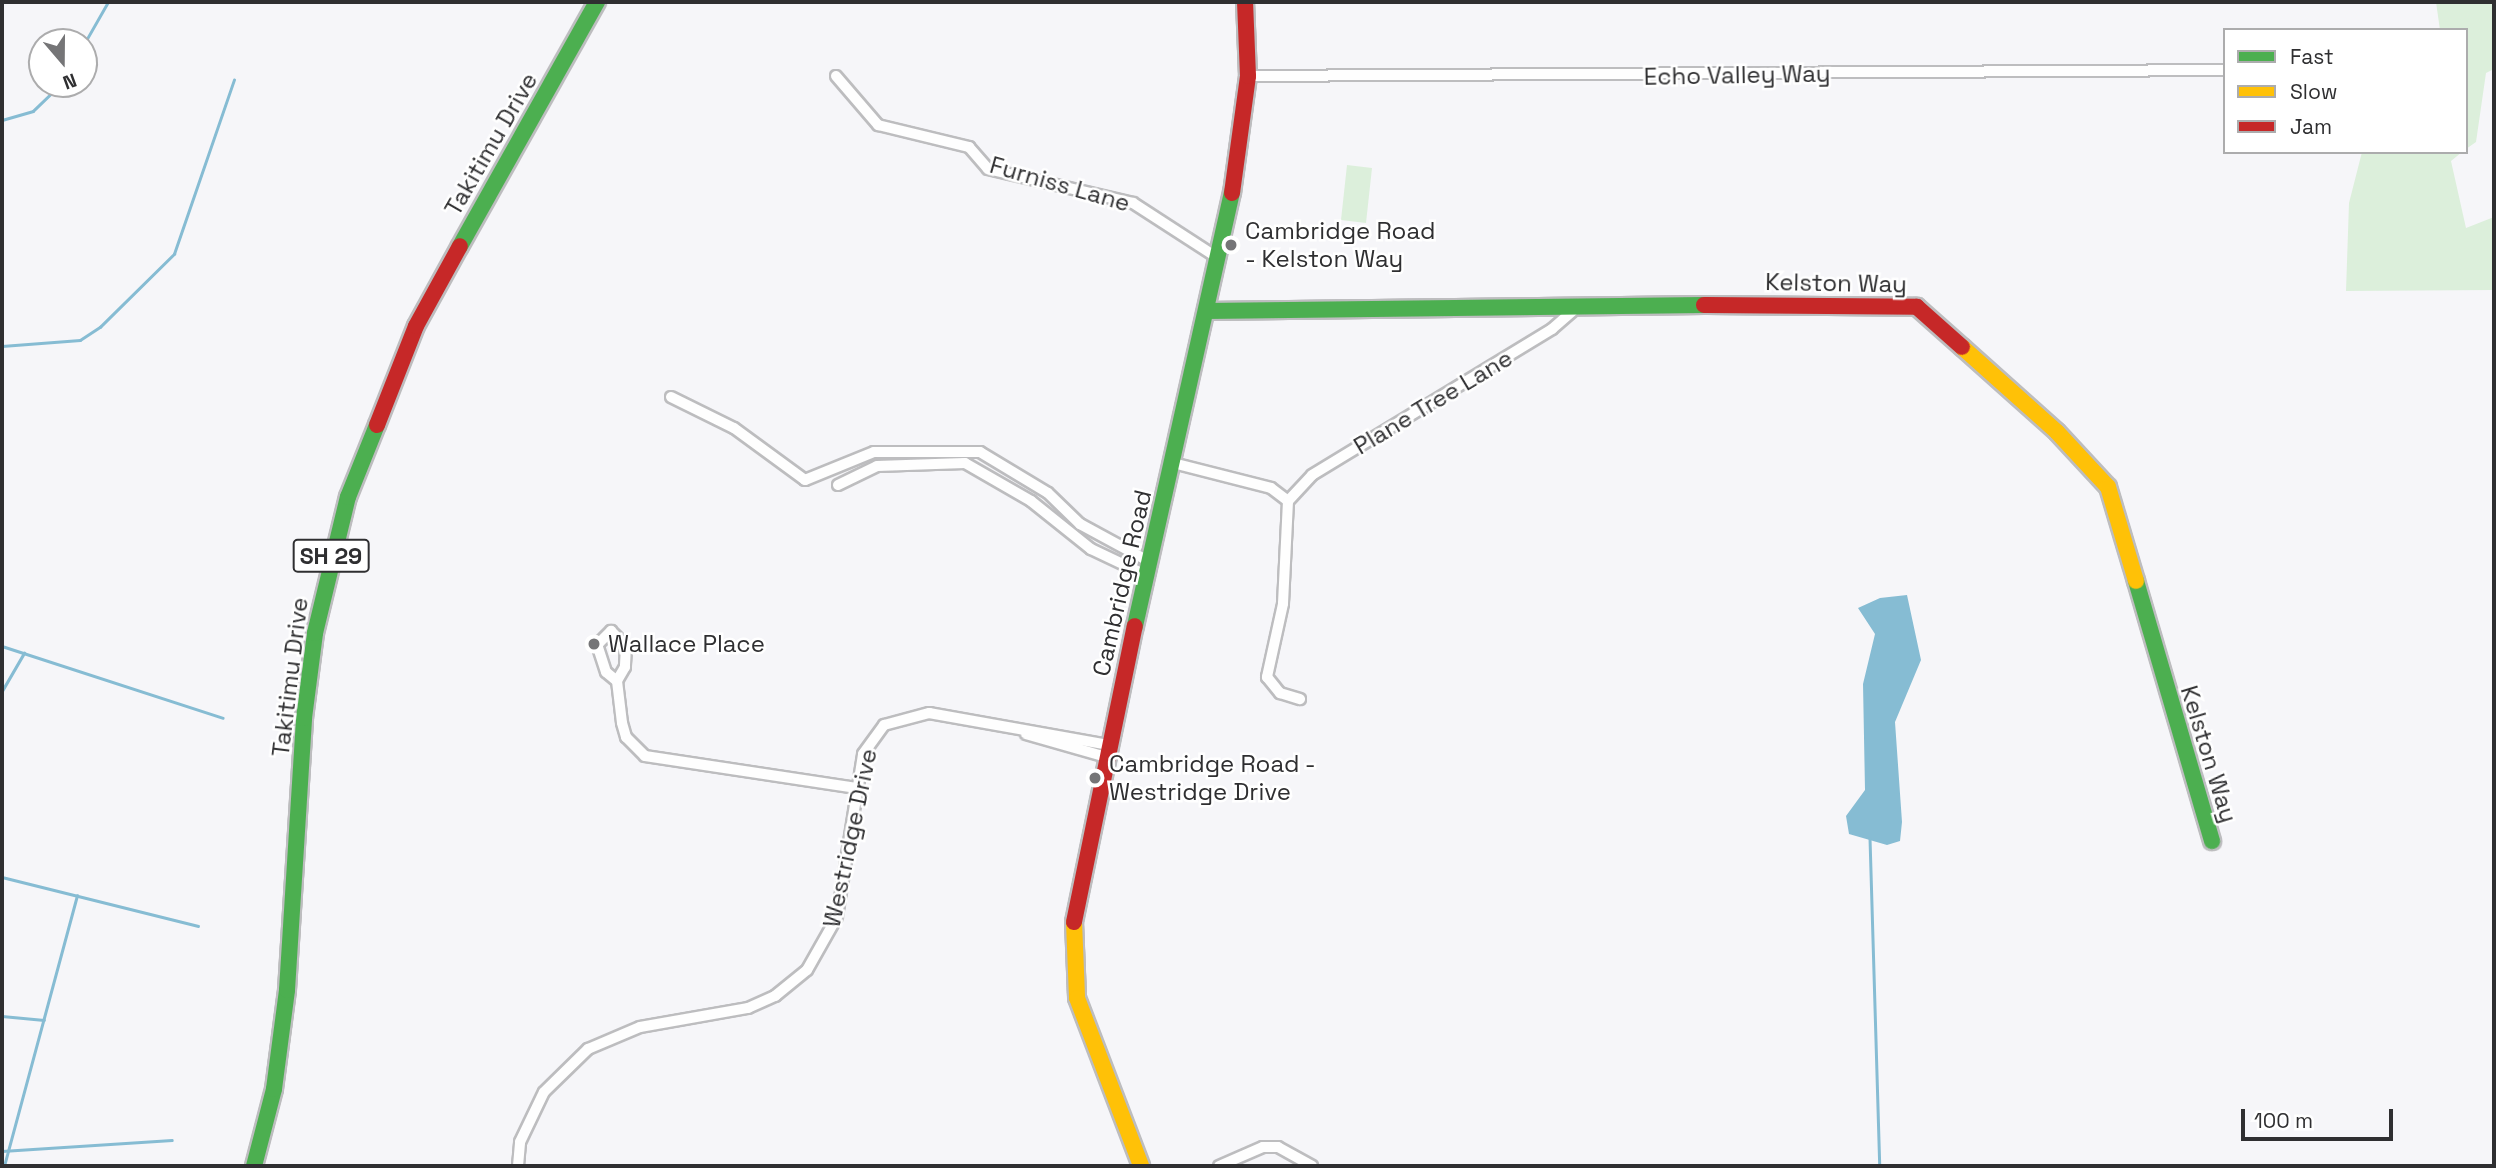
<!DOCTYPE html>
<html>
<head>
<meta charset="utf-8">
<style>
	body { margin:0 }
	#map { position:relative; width:2496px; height:1168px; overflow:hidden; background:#f6f6f9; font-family:"Space Grotesk",sans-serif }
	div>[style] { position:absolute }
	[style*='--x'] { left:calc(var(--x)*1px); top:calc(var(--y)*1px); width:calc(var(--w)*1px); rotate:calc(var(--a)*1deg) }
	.green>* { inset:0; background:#dcefdb }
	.water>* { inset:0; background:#86bcd3 }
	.stream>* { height:2.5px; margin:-1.25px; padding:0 1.25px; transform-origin:1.25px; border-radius:1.25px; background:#86bcd3 }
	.roads { filter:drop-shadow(2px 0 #bdbdbf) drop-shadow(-2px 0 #bdbdbf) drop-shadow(0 2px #bdbdbf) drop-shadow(0 -2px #bdbdbf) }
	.street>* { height:10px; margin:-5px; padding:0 5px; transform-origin:5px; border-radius:5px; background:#fefefe }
	.fast>* { height:16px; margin:-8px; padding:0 8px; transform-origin:8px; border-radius:8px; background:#4caf50 }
	.slow>* { height:16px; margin:-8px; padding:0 8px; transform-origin:8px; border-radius:8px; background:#ffc107 }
	.jam>* { height:16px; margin:-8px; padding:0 8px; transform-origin:8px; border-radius:8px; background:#c62828 }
	.dots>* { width:19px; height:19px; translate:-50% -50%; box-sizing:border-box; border:4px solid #fff; border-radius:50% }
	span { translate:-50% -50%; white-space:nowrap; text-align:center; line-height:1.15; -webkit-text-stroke:5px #fff; paint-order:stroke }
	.shield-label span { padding:2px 5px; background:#fff; border:2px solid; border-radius:5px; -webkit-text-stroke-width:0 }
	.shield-label { font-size:23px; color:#2f2f31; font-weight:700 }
	.street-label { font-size:24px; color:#2f2f31 }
	.poi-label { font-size:24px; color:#2f2f31 }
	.left { translate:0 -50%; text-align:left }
	.frame { position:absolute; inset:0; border:4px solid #2f2f31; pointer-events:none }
	.legend { position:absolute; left:2223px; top:28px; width:245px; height:126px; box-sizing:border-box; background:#fff; border:2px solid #acacad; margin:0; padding:9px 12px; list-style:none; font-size:21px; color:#2f2f31 }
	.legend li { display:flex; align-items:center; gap:14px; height:35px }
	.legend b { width:35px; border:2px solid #acacad }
	.north { position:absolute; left:28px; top:28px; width:70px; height:70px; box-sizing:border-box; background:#fff; border:2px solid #acacad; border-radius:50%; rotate:160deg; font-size:19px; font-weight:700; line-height:28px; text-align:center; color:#2f2f31 }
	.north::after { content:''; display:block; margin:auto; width:24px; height:32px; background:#757577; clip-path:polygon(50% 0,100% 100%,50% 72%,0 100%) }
	.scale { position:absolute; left:2241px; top:1109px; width:152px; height:32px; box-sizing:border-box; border:4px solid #2f2f31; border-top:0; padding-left:9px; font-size:21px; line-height:24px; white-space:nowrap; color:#2f2f31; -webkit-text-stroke:5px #fff; paint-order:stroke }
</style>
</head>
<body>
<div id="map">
	<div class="green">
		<i style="clip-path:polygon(2436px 2px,2494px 2px,2494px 69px,2486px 73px,2476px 142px,2466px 149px,2466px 30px,2440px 30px)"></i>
		<i style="clip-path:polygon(2362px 152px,2462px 152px,2451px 161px,2466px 228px,2494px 217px,2494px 290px,2346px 291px,2349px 203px)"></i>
		<i style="clip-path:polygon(1347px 165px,1372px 168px,1366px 223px,1341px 220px)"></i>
	</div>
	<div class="water">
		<i style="clip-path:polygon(1907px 595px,1921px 660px,1895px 722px,1902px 822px,1900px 841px,1887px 845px,1849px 834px,1846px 816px,1865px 790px,1863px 684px,1875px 634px,1858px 608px,1880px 598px)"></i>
	</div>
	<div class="stream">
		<i style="--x:84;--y:44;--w:48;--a:-60.3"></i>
		<i style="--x:2;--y:120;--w:32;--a:-16"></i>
		<i style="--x:33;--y:111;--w:39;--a:-44"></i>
		<i style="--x:2;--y:346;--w:78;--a:-4.4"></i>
		<i style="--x:80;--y:340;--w:24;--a:-33"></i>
		<i style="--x:100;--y:327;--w:104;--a:-44.6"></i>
		<i style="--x:174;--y:254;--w:184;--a:-71"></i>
		<i style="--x:2;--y:646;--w:232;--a:18"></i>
		<i style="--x:2;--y:691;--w:44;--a:-59.9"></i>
		<i style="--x:1870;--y:838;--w:328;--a:88.3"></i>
		<i style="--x:2;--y:877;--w:202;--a:14"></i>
		<i style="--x:2;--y:1016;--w:42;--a:5.4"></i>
		<i style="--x:2;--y:1151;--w:170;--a:-3.7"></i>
		<i style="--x:4;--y:1166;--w:280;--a:-74.9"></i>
	</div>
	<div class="roads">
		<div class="street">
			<i style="--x:836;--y:76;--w:65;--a:49.4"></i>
			<i style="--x:878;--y:125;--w:94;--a:13.6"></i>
			<i style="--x:969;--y:147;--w:29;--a:49"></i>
			<i style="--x:988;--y:169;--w:149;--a:13.2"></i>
			<i style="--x:1133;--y:203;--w:101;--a:32.9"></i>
			<i style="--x:1248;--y:76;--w:977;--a:-0.35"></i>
			<i style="--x:671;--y:397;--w:70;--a:26.2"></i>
			<i style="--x:734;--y:428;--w:88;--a:36.2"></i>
			<i style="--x:805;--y:480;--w:74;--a:-22.1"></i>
			<i style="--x:874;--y:452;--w:106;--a:0"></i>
			<i style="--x:980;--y:452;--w:79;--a:31.1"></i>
			<i style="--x:1048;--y:493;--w:45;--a:44.1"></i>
			<i style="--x:1080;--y:524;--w:80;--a:28.5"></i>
			<i style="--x:1173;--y:463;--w:101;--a:14.3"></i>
			<i style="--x:1271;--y:488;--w:21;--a:37"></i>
			<i style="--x:1288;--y:501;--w:103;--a:92.8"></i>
			<i style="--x:1283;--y:604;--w:75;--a:102.4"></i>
			<i style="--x:1267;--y:677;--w:21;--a:51"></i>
			<i style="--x:1280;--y:693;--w:21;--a:17"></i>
			<i style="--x:838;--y:485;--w:43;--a:-26"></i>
			<i style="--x:877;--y:466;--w:88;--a:-2"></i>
			<i style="--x:965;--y:463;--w:76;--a:29.9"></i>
			<i style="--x:1031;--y:501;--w:77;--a:38.7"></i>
			<i style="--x:1091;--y:549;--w:63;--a:25.3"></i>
			<i style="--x:1288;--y:501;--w:35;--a:-47"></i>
			<i style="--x:1312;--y:475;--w:281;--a:-31.3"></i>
			<i style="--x:1552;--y:329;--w:37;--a:-41"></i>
			<i style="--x:617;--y:681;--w:14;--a:-141"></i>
			<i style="--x:606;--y:672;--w:28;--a:-108"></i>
			<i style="--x:597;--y:645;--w:20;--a:-45"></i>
			<i style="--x:611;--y:631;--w:21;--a:45"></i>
			<i style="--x:626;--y:646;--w:21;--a:93"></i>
			<i style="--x:625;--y:667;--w:16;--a:120"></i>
			<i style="--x:617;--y:681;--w:42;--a:83.2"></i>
			<i style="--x:622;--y:723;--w:15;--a:74"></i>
			<i style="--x:626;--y:737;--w:27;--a:45"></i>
			<i style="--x:645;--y:756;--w:214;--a:8.6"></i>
			<i style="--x:1026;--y:734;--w:83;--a:16"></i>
			<i style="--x:518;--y:1166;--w:24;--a:-85"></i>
			<i style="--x:520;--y:1142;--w:55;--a:-64.4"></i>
			<i style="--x:544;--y:1092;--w:62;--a:-44.3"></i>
			<i style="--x:588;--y:1049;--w:56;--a:-22.9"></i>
			<i style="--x:640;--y:1027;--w:110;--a:-10"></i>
			<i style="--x:748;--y:1008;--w:30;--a:-24"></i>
			<i style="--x:775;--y:996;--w:41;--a:-39.1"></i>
			<i style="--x:807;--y:970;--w:61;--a:-60.5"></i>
			<i style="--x:837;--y:917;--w:165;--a:-80.9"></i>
			<i style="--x:863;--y:754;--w:36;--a:-54"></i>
			<i style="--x:884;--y:725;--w:47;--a:-14.9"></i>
			<i style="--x:929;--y:713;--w:182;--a:10.1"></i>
			<i style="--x:1219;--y:1166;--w:48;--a:-23.4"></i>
			<i style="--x:1263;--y:1147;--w:15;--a:0"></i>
			<i style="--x:1278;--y:1147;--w:39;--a:29"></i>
		</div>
		<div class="fast">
			<i style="--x:460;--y:246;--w:280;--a:-60.7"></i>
			<i style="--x:1206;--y:311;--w:498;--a:-0.7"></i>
			<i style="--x:2136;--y:581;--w:271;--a:73.7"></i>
			<i style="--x:1135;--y:626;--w:444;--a:-77.4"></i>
			<i style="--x:254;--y:1166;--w:80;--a:-75.4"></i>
			<i style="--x:274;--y:1089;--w:100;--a:-82.5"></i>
			<i style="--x:287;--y:990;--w:273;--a:-86.4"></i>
			<i style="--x:304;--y:718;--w:86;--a:-82.6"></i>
			<i style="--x:315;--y:633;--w:140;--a:-76.4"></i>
			<i style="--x:348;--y:497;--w:78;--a:-68.1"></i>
		</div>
		<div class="slow">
			<i style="--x:1962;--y:347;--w:127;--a:41.8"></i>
			<i style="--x:2057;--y:432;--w:75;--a:47.2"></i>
			<i style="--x:2108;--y:487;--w:98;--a:73.4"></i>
			<i style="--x:1074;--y:922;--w:76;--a:87.7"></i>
			<i style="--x:1077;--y:998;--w:180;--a:69.1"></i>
		</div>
		<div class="jam">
			<i style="--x:1232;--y:193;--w:118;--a:-82.2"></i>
			<i style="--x:1248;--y:76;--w:74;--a:-92.3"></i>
			<i style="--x:1704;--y:305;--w:213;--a:0.5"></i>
			<i style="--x:1917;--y:307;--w:60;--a:41.6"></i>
			<i style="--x:377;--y:425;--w:106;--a:-68.5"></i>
			<i style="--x:416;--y:326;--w:91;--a:-61.2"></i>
			<i style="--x:1074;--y:922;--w:302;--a:-78.4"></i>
		</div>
	</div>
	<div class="dots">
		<i style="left:1231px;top:245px;background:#757577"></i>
		<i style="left:594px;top:644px;background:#757577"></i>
		<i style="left:1095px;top:778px;background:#757577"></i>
	</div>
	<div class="shield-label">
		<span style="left:331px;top:556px">SH 29</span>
	</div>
	<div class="street-label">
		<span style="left:1737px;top:75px;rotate:-1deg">Echo Valley Way</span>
		<span style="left:491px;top:144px;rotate:-60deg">Takitimu Drive</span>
		<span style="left:1060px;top:184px;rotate:16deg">Furniss Lane</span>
		<span style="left:1836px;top:283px;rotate:1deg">Kelston Way</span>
		<span style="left:1433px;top:402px;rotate:-31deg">Plane Tree Lane</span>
		<span style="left:1122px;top:583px;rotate:-77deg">Cambridge Road</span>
		<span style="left:290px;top:677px;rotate:-83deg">Takitimu Drive</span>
		<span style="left:2209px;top:754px;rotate:73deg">Kelston Way</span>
		<span style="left:850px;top:838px;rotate:-78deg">Westridge Drive</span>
	</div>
	<div class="poi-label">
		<span class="left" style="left:1245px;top:245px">Cambridge Road<br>- Kelston Way</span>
		<span class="left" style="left:608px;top:644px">Wallace Place</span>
		<span class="left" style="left:1109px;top:778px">Cambridge Road -<br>Westridge Drive</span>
	</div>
	<div class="frame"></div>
	<ul class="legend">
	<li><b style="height:9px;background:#4caf50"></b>Fast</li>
	<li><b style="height:9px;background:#ffc107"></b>Slow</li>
	<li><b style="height:9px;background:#c62828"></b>Jam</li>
	</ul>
	<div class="north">N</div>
	<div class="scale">100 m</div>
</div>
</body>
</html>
